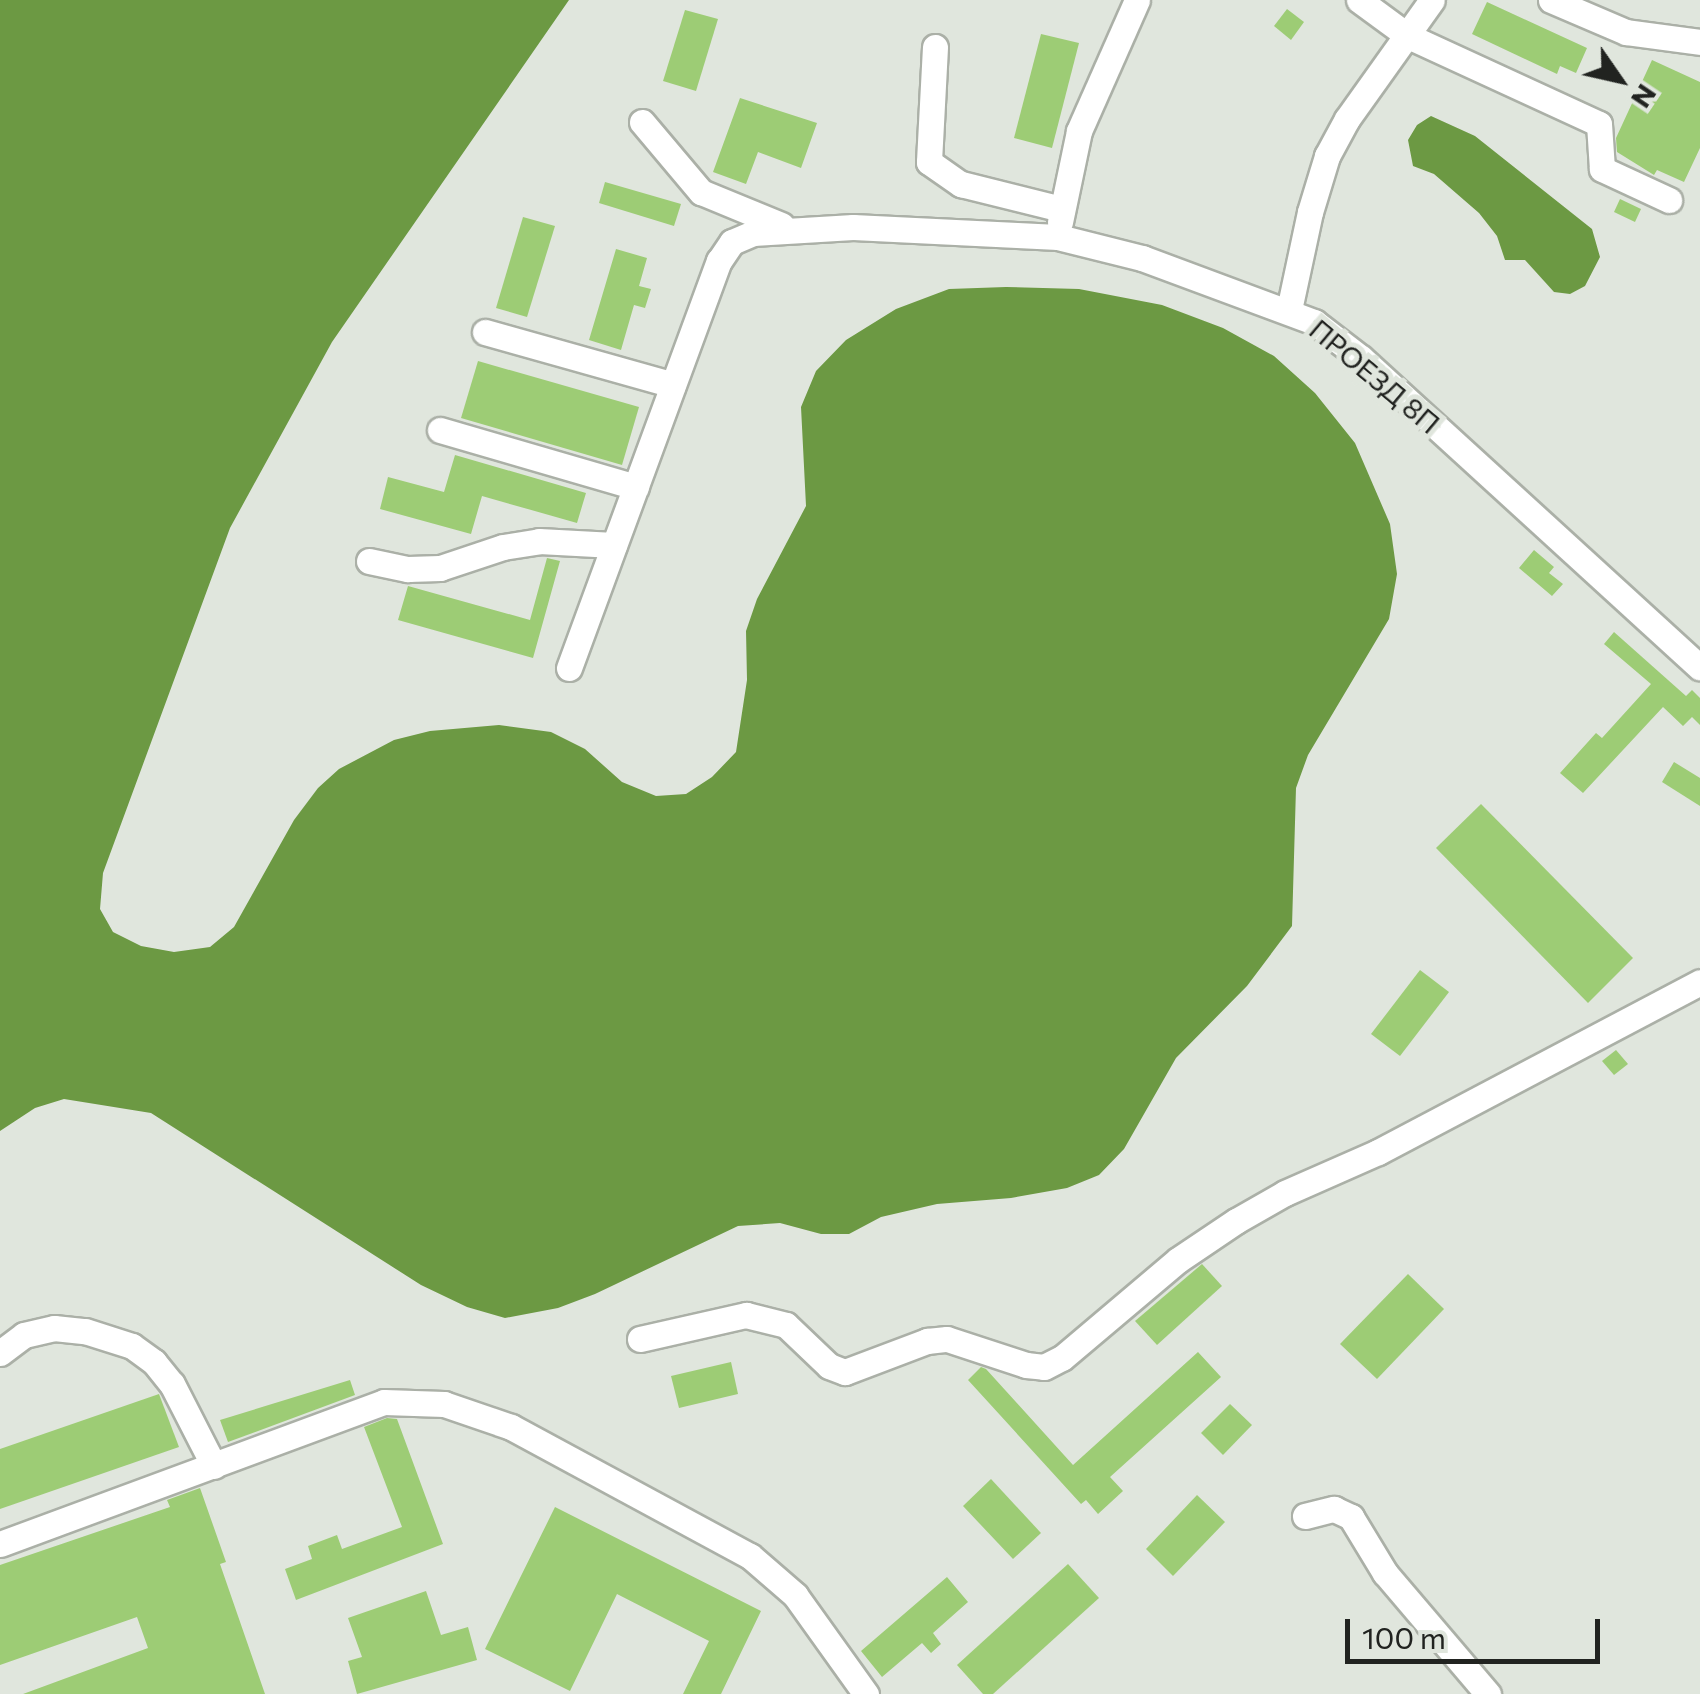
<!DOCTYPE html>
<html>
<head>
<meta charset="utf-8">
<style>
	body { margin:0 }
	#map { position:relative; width:1700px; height:1694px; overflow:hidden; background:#e0e6dd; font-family:Commissioner,sans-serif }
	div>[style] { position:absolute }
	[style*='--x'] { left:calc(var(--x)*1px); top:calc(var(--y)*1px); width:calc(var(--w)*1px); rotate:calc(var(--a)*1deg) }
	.water>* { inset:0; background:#6c9943 }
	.building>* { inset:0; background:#9dcc75 }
	.roads { filter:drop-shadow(2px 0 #abb0a7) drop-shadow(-2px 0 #abb0a7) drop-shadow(0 2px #abb0a7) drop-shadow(0 -2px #abb0a7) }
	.minor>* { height:25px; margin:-12.5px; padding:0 12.5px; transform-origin:12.5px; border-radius:12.5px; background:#fff }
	span { translate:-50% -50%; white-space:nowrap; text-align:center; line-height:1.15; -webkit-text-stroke:10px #e0e6dd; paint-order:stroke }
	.street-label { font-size:28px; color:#212320 }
	.north { position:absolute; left:1570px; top:30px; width:100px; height:100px; -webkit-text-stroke:8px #e0e6dd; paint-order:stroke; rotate:124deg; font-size:28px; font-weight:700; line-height:40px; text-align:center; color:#212320 }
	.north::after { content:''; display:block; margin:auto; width:35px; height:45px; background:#212320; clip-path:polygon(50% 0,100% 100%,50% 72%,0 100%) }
	.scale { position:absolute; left:1345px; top:1619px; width:255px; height:45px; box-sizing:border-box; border:5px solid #212320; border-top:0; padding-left:12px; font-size:30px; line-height:35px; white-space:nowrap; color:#212320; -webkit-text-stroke:8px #e0e6dd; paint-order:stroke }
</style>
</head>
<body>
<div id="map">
	<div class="water">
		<i style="clip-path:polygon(0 0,569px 0,332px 342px,230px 528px,103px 873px,100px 909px,113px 932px,141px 946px,174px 952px,210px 947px,234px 927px,294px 820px,318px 788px,339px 769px,394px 740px,430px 731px,499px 725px,551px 732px,585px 749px,622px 782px,656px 796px,686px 794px,712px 777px,736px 752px,747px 680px,746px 631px,757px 599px,806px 506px,801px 407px,816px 371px,846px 340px,896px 309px,949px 289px,1006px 287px,1079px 289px,1162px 305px,1223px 328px,1274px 356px,1315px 393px,1355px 443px,1390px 524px,1397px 574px,1389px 619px,1308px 755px,1296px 788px,1292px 926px,1247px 986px,1176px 1058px,1124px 1149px,1099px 1175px,1067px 1188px,1011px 1198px,937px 1204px,881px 1217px,849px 1234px,821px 1234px,780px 1223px,738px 1226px,595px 1294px,558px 1308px,505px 1318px,467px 1307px,421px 1285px,151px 1113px,64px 1099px,35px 1108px,0 1131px)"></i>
		<i style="clip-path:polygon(1431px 116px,1475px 136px,1592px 229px,1600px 257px,1585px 286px,1570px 294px,1554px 292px,1525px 260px,1505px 260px,1497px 236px,1479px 213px,1434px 174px,1413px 166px,1408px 140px,1417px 125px)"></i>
	</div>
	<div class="building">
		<i style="clip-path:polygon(1487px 2px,1587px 48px,1576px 73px,1560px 66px,1557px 74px,1472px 34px)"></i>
		<i style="clip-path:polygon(1287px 9px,1304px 22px,1291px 40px,1274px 26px)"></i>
		<i style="clip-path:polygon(685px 10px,718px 19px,696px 91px,663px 81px)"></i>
		<i style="clip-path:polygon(1041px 34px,1079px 43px,1052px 148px,1014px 138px)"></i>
		<i style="clip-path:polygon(1652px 60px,1700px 82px,1700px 148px,1684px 182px,1657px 170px,1654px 175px,1617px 152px,1616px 138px)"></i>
		<i style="clip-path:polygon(740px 98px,817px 123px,801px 168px,758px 152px,746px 184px,713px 172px)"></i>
		<i style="clip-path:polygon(605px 182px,681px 204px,674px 226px,599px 203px)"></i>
		<i style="clip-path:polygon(1620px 199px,1641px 209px,1635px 222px,1614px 212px)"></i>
		<i style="clip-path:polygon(523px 217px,555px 226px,527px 317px,496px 308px)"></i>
		<i style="clip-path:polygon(616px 249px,647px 258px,639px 286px,651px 289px,645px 308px,634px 305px,621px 350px,589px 340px)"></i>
		<i style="clip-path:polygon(478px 361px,639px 407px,622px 465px,461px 418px)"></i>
		<i style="clip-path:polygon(455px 455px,586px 493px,577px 523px,482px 496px,471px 534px,380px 509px,388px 477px,444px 492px)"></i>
		<i style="clip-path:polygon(1534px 550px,1554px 567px,1549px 573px,1563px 584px,1552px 596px,1519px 568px)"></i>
		<i style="clip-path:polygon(547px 558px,560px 561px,533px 658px,398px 620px,408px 586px,530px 620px)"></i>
		<i style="clip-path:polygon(1614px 632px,1686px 696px,1692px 690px,1700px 698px,1700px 725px,1692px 717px,1683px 726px,1663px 707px,1583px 793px,1560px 773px,1596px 733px,1602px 738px,1651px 684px,1604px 644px)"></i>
		<i style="clip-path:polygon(1674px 762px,1700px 778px,1700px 806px,1662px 782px)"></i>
		<i style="clip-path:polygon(1481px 804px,1633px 958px,1588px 1003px,1436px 848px)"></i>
		<i style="clip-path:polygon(1420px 970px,1449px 992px,1400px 1056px,1371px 1034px)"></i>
		<i style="clip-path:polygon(1616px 1050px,1628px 1064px,1614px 1075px,1602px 1061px)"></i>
		<i style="clip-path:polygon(1202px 1264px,1222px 1286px,1157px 1345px,1135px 1321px)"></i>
		<i style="clip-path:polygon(1408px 1274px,1444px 1309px,1377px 1379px,1340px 1344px)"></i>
		<i style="clip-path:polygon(1198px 1352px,1221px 1377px,1110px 1477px,1123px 1491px,1098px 1514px,1086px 1500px,1081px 1504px,968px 1380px,981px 1367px,986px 1369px,1073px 1465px)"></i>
		<i style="clip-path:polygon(731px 1362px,738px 1394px,679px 1408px,671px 1376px)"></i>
		<i style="clip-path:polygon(350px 1380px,355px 1395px,228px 1442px,220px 1420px)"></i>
		<i style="clip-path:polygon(159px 1394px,179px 1447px,0 1509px,0 1449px)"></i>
		<i style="clip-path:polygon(1230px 1404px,1252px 1425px,1223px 1455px,1201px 1433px)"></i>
		<i style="clip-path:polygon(387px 1418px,397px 1419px,443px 1544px,296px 1600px,285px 1569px,312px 1559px,308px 1546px,337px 1535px,342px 1549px,402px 1527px,364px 1427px)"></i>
		<i style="clip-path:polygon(991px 1479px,1041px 1533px,1013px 1559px,963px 1506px)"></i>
		<i style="clip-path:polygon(200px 1488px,226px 1562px,220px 1564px,265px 1694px,23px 1694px,148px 1648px,137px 1617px,0 1665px,0 1565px,170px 1507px,167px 1500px)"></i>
		<i style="clip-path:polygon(1197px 1495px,1225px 1522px,1173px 1576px,1146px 1549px)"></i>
		<i style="clip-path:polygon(555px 1507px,761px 1611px,721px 1694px,683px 1694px,709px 1641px,617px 1594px,570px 1691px,485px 1649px)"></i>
		<i style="clip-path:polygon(1068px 1564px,1099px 1598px,993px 1694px,983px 1694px,957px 1665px)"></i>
		<i style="clip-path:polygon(947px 1577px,968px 1602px,933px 1633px,941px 1644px,931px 1653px,922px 1643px,882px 1677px,861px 1651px)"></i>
		<i style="clip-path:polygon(426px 1591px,441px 1635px,468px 1627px,477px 1660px,357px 1694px,348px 1661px,362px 1657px,348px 1618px)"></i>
	</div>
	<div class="roads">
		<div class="minor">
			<i style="--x:1359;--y:0;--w:61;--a:36.3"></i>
			<i style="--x:1408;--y:36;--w:210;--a:24.7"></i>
			<i style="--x:1599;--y:124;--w:45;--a:86.2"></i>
			<i style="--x:1602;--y:169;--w:74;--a:24.8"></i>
			<i style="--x:1551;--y:0;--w:82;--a:23.1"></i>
			<i style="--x:1626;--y:32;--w:75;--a:7.7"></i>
			<i style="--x:935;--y:47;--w:115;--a:93"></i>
			<i style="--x:929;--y:162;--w:39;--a:35"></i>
			<i style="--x:961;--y:184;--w:103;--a:14"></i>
			<i style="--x:642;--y:122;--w:92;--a:49.9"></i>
			<i style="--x:701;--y:192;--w:87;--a:22.4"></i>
			<i style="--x:1060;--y:222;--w:93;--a:-78.2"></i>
			<i style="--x:1079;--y:131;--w:143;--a:-66.1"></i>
			<i style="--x:1289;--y:310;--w:100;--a:-77.9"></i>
			<i style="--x:1310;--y:212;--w:59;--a:-73.1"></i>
			<i style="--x:1327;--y:156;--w:42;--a:-61.6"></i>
			<i style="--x:1347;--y:119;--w:146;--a:-54.5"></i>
			<i style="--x:485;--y:332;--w:195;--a:15.7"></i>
			<i style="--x:440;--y:430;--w:204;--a:16.2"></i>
			<i style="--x:369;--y:561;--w:40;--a:12"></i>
			<i style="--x:408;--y:569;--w:32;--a:-2"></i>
			<i style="--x:440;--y:568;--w:66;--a:-18.4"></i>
			<i style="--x:503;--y:547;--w:36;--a:-9"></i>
			<i style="--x:539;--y:541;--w:75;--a:3.1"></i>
			<i style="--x:569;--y:668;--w:434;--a:-69.8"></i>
			<i style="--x:719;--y:261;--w:23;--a:-56"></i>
			<i style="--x:732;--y:242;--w:23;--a:-23"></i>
			<i style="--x:753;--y:233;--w:100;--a:-3.4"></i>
			<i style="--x:853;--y:227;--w:205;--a:2.8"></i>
			<i style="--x:1058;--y:237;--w:87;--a:14"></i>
			<i style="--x:1142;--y:258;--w:184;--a:20.4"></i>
			<i style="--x:1314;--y:322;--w:59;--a:37.5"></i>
			<i style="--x:1361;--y:358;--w:459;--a:42.4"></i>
			<i style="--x:640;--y:1339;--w:109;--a:-12.8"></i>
			<i style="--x:746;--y:1315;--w:41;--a:14"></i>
			<i style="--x:786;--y:1325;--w:59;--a:43.6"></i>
			<i style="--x:829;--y:1366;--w:17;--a:21"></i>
			<i style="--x:845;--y:1372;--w:88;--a:-20.7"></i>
			<i style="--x:927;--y:1341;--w:20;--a:-6"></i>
			<i style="--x:947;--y:1339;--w:83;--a:18.2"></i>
			<i style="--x:1026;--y:1365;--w:18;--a:6"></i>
			<i style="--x:1044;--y:1367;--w:20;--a:-27"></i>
			<i style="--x:1062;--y:1358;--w:152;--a:-40.2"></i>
			<i style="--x:1178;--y:1260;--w:70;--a:-33.9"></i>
			<i style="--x:1236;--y:1221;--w:56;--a:-29.7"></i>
			<i style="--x:1285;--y:1193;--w:102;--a:-23.8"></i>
			<i style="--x:1378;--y:1152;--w:364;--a:-27.8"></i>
			<i style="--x:0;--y:1353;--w:30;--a:-37"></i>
			<i style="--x:24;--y:1335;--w:31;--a:-13"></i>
			<i style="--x:54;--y:1328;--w:31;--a:6"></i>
			<i style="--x:85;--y:1331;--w:49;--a:17.7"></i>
			<i style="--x:132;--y:1346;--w:27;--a:36"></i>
			<i style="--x:154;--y:1362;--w:28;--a:51"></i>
			<i style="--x:172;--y:1384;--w:92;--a:62.9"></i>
			<i style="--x:1305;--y:1516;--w:30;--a:-14"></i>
			<i style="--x:1334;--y:1509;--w:19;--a:25"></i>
			<i style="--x:1351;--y:1517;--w:66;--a:58.7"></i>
			<i style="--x:1385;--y:1573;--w:159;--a:49.6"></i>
			<i style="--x:0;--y:1544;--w:409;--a:-20.3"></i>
			<i style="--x:384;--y:1402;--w:60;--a:1.9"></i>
			<i style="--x:444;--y:1404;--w:71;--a:18.9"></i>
			<i style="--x:511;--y:1427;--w:272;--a:28.4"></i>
			<i style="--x:750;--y:1556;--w:60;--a:40.9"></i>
			<i style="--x:795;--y:1595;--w:122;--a:54.4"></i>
		</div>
	</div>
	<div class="street-label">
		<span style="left:1375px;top:376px;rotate:40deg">ПРОЕЗД 8П</span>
	</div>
	<div class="north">N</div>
	<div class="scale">100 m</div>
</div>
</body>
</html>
